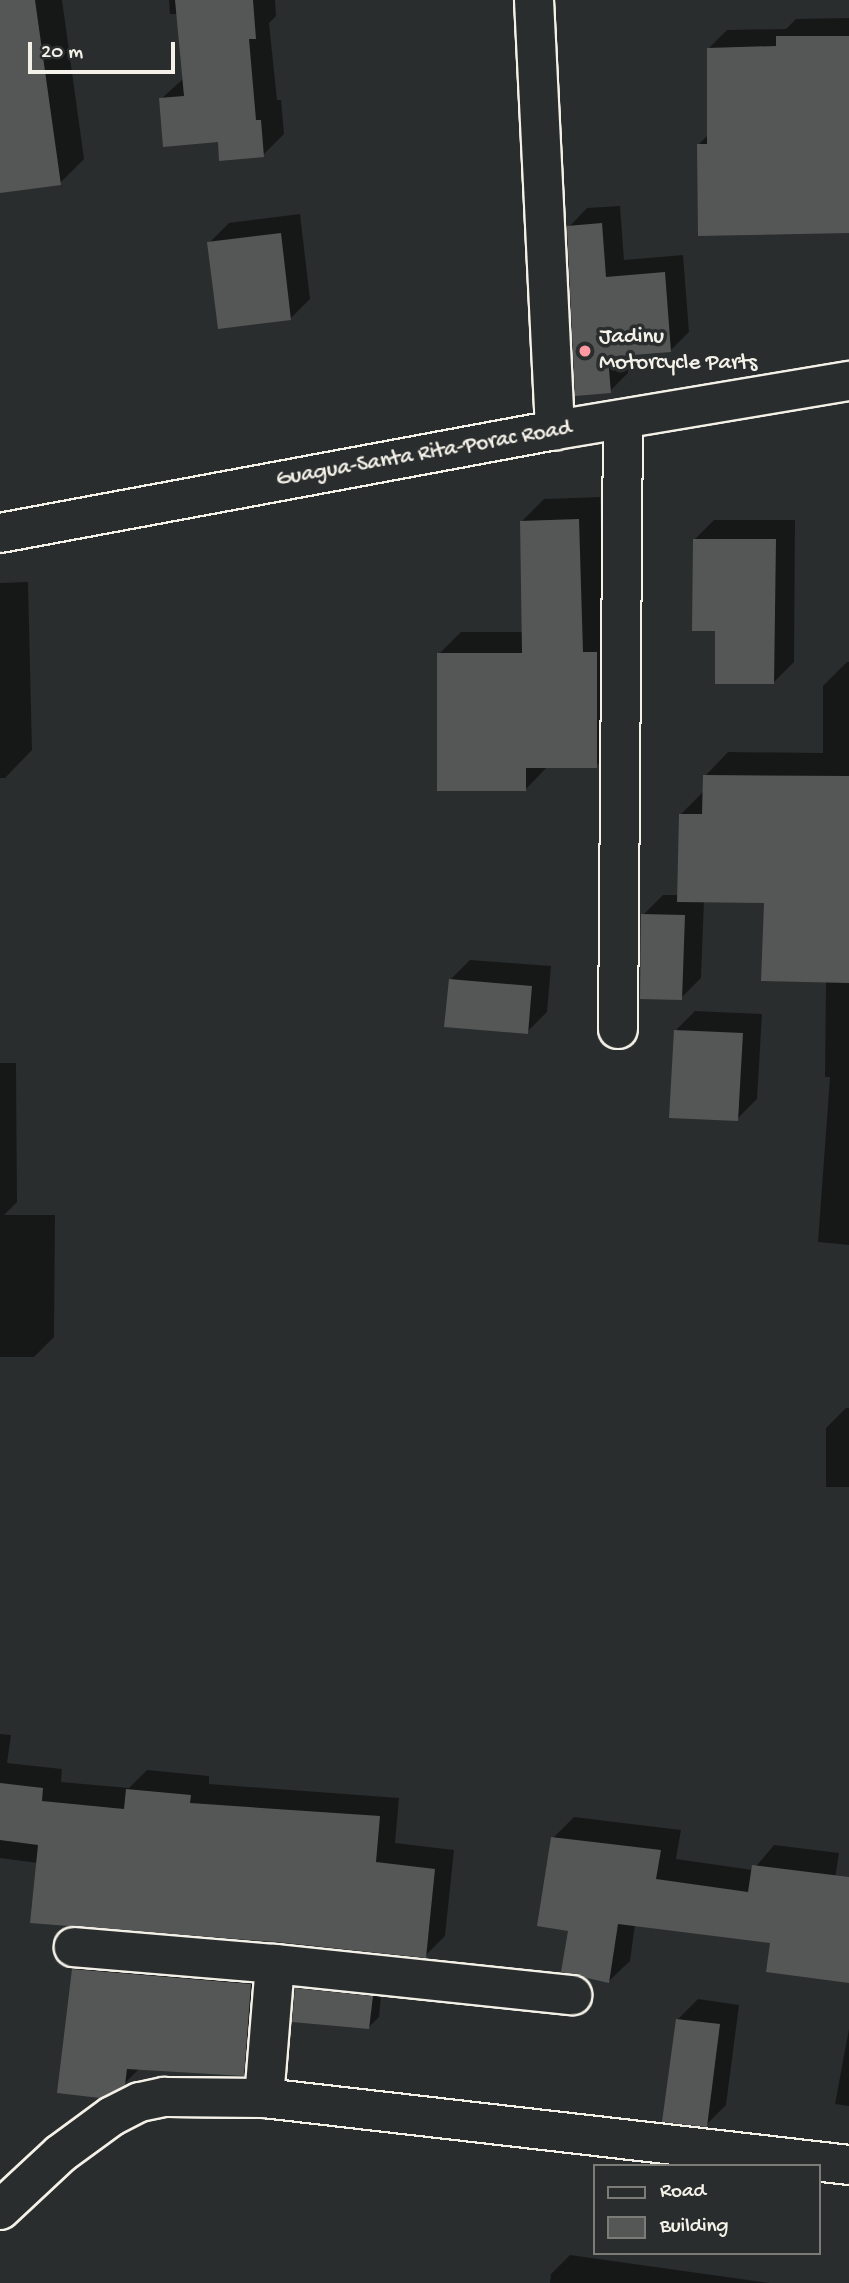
<!DOCTYPE html>
<html>
<head>
<meta charset="utf-8">
<style>
	body { margin:0 }
	#map { position:relative; width:849px; height:2283px; overflow:hidden; background:#2a2d2e; font-family:"Gochi Hand",sans-serif }
	div>[style] { position:absolute }
	[style*='--x'] { left:calc(var(--x)*1px); top:calc(var(--y)*1px); width:calc(var(--w)*1px); rotate:calc(var(--a)*1deg) }
	.shadow>* { inset:0; background:#0007 }
	.building>* { inset:0; background:#555756 }
	.roads { filter:drop-shadow(2px 0 #f4f1e8) drop-shadow(-2px 0 #f4f1e8) drop-shadow(0 2px #f4f1e8) drop-shadow(0 -2px #f4f1e8) }
	.street>* { height:38px; margin:-19px; padding:0 19px; transform-origin:19px; border-radius:19px; background:#2a2d2e }
	.secondary>* { height:38px; margin:-19px; padding:0 19px; transform-origin:19px; border-radius:19px; background:#2a2d2e }
	.dots>* { width:19px; height:19px; translate:-50% -50%; box-sizing:border-box; border:4px solid #2a2d2e; border-radius:50% }
	span { translate:-50% -50%; white-space:nowrap; text-align:center; line-height:1.15; -webkit-text-stroke:7px #2a2d2e; paint-order:stroke }
	.poi-label { font-size:23px; color:#f4f1e8 }
	.left { translate:0 -50%; text-align:left }
	.street-label { font-size:23px; color:#f4f1e8 }
	.legend { position:absolute; left:593px; top:2164px; width:228px; height:91px; box-sizing:border-box; background:#2a2d2e; border:2px solid #7b7b78; margin:0; padding:9px 12px; list-style:none; font-size:21px; color:#f4f1e8 }
	.legend li { display:flex; align-items:center; gap:14px; height:35px }
	.legend b { width:35px; border:2px solid #7b7b78 }
	.scale { position:absolute; left:28px; top:42px; width:147px; height:32px; box-sizing:border-box; border:4px solid #f4f1e8; border-top:0; padding-left:9px; font-size:21px; line-height:24px; white-space:nowrap; color:#f4f1e8; -webkit-text-stroke:5px #2a2d2e; paint-order:stroke }
</style>
</head>
<body>
<div id="map">
	<div class="shadow">
		<i style="clip-path:polygon(0 0,62px 0,84px 159px,60px 183px,0 191px)"></i>
		<i style="clip-path:polygon(169px 0,275px 0,276px 16px,269px 23px,277px 100px,281px 100px,284px 134px,263px 155px,219px 140px,161px 99px,184px 78px,178px 14px,170px 14px)"></i>
		<i style="clip-path:polygon(849px 18px,849px 232px,698px 145px,708px 135px,709px 48px,727px 30px,786px 29px,796px 19px)"></i>
		<i style="clip-path:polygon(620px 206px,624px 260px,683px 255px,689px 332px,671px 350px,627px 354px,628px 373px,610px 391px,569px 227px,587px 208px)"></i>
		<i style="clip-path:polygon(300px 214px,310px 299px,290px 319px,209px 243px,229px 223px)"></i>
		<i style="clip-path:polygon(600px 497px,604px 631px,618px 744px,596px 766px,548px 766px,526px 789px,439px 654px,461px 632px,524px 632px,522px 521px,544px 499px)"></i>
		<i style="clip-path:polygon(714px 520px,795px 520px,794px 662px,774px 682px,717px 629px,694px 540px)"></i>
		<i style="clip-path:polygon(28px 582px,32px 750px,5px 778px,0 778px,0 583px)"></i>
		<i style="clip-path:polygon(847px 662px,849px 662px,849px 1245px,818px 1242px,830px 1077px,825px 1077px,826px 980px,765px 902px,704px 901px,701px 978px,681px 998px,643px 915px,663px 895px,678px 895px,681px 814px,704px 791px,705px 776px,728px 752px,823px 753px,823px 686px)"></i>
		<i style="clip-path:polygon(470px 960px,551px 966px,547px 1012px,527px 1032px,450px 980px)"></i>
		<i style="clip-path:polygon(695px 1011px,762px 1014px,757px 1099px,737px 1119px,675px 1031px)"></i>
		<i style="clip-path:polygon(0 1063px,16px 1063px,17px 1202px,4px 1215px,55px 1215px,54px 1337px,34px 1357px,0 1357px)"></i>
		<i style="clip-path:polygon(846px 1408px,849px 1408px,849px 1487px,826px 1487px,826px 1428px)"></i>
		<i style="clip-path:polygon(0 1734px,11px 1735px,7px 1763px,62px 1769px,61px 1782px,129px 1788px,147px 1770px,209px 1776px,209px 1784px,399px 1798px,395px 1843px,454px 1850px,445px 1936px,425px 1956px,38px 1863px,0 1858px)"></i>
		<i style="clip-path:polygon(574px 1817px,681px 1830px,676px 1859px,753px 1870px,774px 1845px,839px 1853px,834px 1885px,849px 1887px,849px 1982px,772px 1942px,635px 1924px,630px 1961px,609px 1981px,570px 1930px,553px 1838px)"></i>
		<i style="clip-path:polygon(91px 1952px,268px 1967px,261px 2057px,243px 2074px,140px 2068px,124px 2084px,74px 1970px)"></i>
		<i style="clip-path:polygon(307px 1979px,382px 1986px,379px 2017px,369px 2027px,297px 1989px)"></i>
		<i style="clip-path:polygon(698px 1999px,739px 2005px,726px 2105px,706px 2125px,678px 2019px)"></i>
		<i style="clip-path:polygon(849px 2029px,849px 2106px,835px 2104px)"></i>
		<i style="clip-path:polygon(570px 2255px,770px 2283px,550px 2283px,551px 2274px)"></i>
	</div>
	<div class="building">
		<i style="clip-path:polygon(0 0,35px 0,61px 185px,0 193px)"></i>
		<i style="clip-path:polygon(175px 0,253px 0,256px 39px,249px 39px,256px 120px,261px 120px,264px 157px,219px 161px,218px 142px,163px 147px,159px 98px,184px 96px)"></i>
		<i style="clip-path:polygon(776px 36px,849px 36px,849px 233px,698px 236px,697px 144px,707px 144px,707px 48px,776px 46px)"></i>
		<i style="clip-path:polygon(602px 223px,606px 277px,665px 272px,671px 352px,608px 357px,611px 393px,575px 396px,567px 226px)"></i>
		<i style="clip-path:polygon(281px 233px,291px 320px,218px 329px,207px 242px)"></i>
		<i style="clip-path:polygon(579px 519px,583px 652px,597px 652px,597px 768px,526px 768px,526px 791px,437px 791px,437px 653px,522px 653px,520px 521px)"></i>
		<i style="clip-path:polygon(693px 539px,776px 539px,774px 684px,715px 684px,715px 631px,692px 631px)"></i>
		<i style="clip-path:polygon(703px 775px,849px 776px,849px 983px,761px 981px,764px 903px,677px 902px,679px 814px,702px 814px)"></i>
		<i style="clip-path:polygon(641px 914px,685px 915px,682px 1000px,640px 999px)"></i>
		<i style="clip-path:polygon(449px 979px,532px 986px,528px 1034px,444px 1027px)"></i>
		<i style="clip-path:polygon(674px 1030px,743px 1033px,738px 1121px,669px 1118px)"></i>
		<i style="clip-path:polygon(0 1783px,43px 1788px,42px 1801px,124px 1809px,126px 1789px,191px 1795px,190px 1803px,380px 1816px,376px 1862px,435px 1869px,426px 1958px,277px 1942px,30px 1923px,38px 1845px,0 1840px)"></i>
		<i style="clip-path:polygon(551px 1837px,661px 1850px,656px 1879px,748px 1892px,752px 1865px,849px 1877px,849px 1983px,766px 1972px,770px 1943px,618px 1924px,609px 1983px,561px 1972px,568px 1931px,537px 1926px)"></i>
		<i style="clip-path:polygon(72px 1969px,251px 1984px,244px 2076px,127px 2069px,125px 2085px,100px 2098px,57px 2093px)"></i>
		<i style="clip-path:polygon(295px 1988px,373px 1996px,369px 2029px,292px 2022px)"></i>
		<i style="clip-path:polygon(676px 2019px,720px 2024px,707px 2127px,662px 2122px)"></i>
	</div>
	<div class="roads">
		<div class="street">
			<i style="--x:534;--y:0;--w:431;--a:87.2"></i>
			<i style="--x:618;--y:1029;--w:609;--a:-89.53"></i>
			<i style="--x:275;--y:1964;--w:299;--a:6"></i>
			<i style="--x:264;--y:2098;--w:589;--a:6.53"></i>
			<i style="--x:0;--y:2210;--w:82;--a:-43"></i>
			<i style="--x:60;--y:2154;--w:64;--a:-36.2"></i>
			<i style="--x:112;--y:2116;--w:31;--a:-27"></i>
			<i style="--x:140;--y:2102;--w:25;--a:-12"></i>
			<i style="--x:164;--y:2097;--w:100;--a:0.6"></i>
			<i style="--x:264;--y:2098;--w:134;--a:-85.3"></i>
			<i style="--x:275;--y:1964;--w:202;--a:-175.2"></i>
		</div>
		<div class="secondary">
			<i style="--x:0;--y:533;--w:564;--a:-10.51"></i>
			<i style="--x:555;--y:430;--w:298;--a:-9.5"></i>
		</div>
	</div>
	<div class="dots">
		<i style="left:585px;top:351px;background:#ff9aa2"></i>
	</div>
	<div class="poi-label">
		<span class="left" style="left:599px;top:351px">Jadinu<br>Motorcycle Parts</span>
	</div>
	<div class="street-label">
		<span style="left:424px;top:455px;rotate:-10deg">Guagua-Santa Rita-Porac Road</span>
	</div>
	<ul class="legend">
	<li><b style="height:9px;background:#2a2d2e"></b>Road</li>
	<li><b style="height:19px;background:#555756"></b>Building</li>
	</ul>
	<div class="scale">20 m</div>
</div>
</body>
</html>
